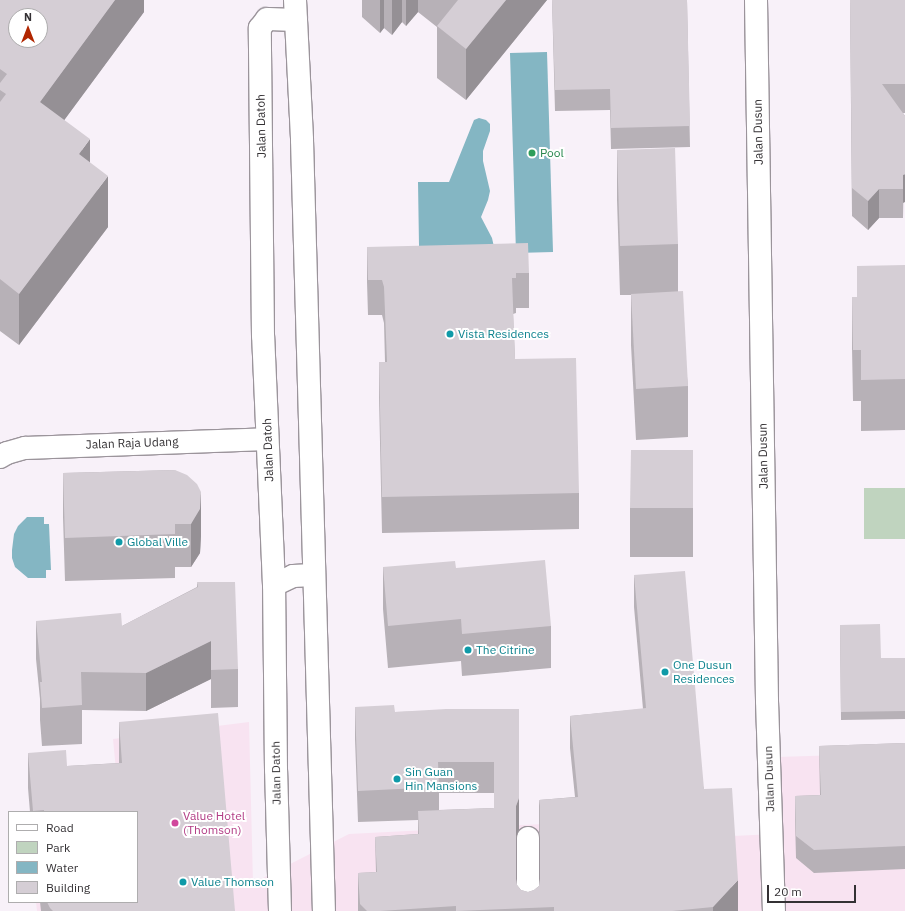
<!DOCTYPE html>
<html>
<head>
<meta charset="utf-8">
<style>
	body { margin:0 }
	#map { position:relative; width:905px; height:911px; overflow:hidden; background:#f8f1f9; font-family:"IBM Plex Sans",sans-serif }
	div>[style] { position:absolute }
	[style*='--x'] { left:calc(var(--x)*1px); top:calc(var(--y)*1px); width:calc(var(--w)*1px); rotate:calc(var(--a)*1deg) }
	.commercial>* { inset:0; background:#f8e3f1 }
	.green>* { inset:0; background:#c0d4bf }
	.water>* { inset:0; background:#84b6c3 }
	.roads { filter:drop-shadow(1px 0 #9b949b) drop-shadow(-1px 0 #9b949b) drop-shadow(0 1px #9b949b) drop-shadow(0 -1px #9b949b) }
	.minor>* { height:22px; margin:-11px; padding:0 11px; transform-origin:11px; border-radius:11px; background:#fff }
	.wall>* { inset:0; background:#b7b1b7 }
	.shaded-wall>* { inset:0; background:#959095 }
	.building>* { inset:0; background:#d5ced5 }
	.dots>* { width:11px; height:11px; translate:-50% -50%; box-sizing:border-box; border:2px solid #fff; border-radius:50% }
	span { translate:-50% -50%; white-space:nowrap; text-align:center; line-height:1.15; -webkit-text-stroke:4px #fff; paint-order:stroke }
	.street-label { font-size:12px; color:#343134 }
	.leisure-label { font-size:12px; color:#27864d }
	.left { translate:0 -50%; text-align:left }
	.culture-label { font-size:12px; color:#0d838f }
	.hotel-label { font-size:12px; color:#b23c85 }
	.legend { position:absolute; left:8px; top:811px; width:130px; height:92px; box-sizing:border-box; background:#fff; border:1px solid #aeadae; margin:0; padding:5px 7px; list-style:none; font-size:12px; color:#343134 }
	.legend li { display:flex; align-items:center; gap:8px; height:20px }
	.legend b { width:20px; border:1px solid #aeadae }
	.north { position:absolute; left:8px; top:8px; width:40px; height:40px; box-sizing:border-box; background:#fff; border:1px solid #aeadae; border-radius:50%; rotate:0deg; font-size:11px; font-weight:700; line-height:16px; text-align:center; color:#343134 }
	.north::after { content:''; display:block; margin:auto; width:14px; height:18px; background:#b12600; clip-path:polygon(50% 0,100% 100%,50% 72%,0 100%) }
	.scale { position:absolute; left:767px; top:885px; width:89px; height:18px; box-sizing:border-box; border:2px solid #343134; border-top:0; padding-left:5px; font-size:12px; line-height:14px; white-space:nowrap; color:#343134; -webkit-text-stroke:3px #fff; paint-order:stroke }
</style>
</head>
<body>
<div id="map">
	<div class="commercial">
		<i style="clip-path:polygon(249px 722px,253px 883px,349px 834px,544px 824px,546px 845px,777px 834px,777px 757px,905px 753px,905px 911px,37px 911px,36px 902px,137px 902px,137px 812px,120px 812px,113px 739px)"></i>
	</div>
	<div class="green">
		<i style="clip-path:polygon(864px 488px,905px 488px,905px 539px,864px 539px)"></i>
	</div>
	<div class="water">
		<i style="clip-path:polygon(547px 52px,553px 252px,516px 253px,510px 53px)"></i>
		<i style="clip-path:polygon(479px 118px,486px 120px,490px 124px,490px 131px,483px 151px,483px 161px,490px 191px,488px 200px,481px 217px,492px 238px,494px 247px,419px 246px,418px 182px,449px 182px,474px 120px)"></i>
		<i style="clip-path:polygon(27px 517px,44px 517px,44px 524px,49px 524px,51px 570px,46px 570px,46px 578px,28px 578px,15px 567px,12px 558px,12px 550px,14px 534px,18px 526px)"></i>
	</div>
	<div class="roads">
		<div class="minor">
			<i style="--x:295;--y:0;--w:140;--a:87.1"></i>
			<i style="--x:302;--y:140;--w:771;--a:88.37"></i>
			<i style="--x:756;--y:0;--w:701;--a:89.1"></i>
			<i style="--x:767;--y:701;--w:210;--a:88.1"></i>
			<i style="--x:0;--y:457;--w:8;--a:-30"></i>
			<i style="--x:7;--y:453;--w:19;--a:-16"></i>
			<i style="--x:25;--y:448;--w:242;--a:-2.1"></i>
			<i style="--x:274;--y:585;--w:21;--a:-25"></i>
			<i style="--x:293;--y:576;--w:20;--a:-3"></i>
			<i style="--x:528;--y:838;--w:73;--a:90"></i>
			<i style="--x:280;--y:911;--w:141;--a:-91.6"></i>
			<i style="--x:276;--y:770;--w:185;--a:-90.6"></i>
			<i style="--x:274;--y:585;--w:249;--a:-92.5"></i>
			<i style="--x:263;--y:336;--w:308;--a:-90.6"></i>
			<i style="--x:260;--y:28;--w:11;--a:-52"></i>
			<i style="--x:267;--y:19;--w:29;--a:2"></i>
		</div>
	</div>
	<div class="wall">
		<i style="clip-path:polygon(0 0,144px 0,144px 12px,64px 120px,90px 163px,108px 227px,19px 345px,0 331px)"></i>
		<i style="clip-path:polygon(362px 0,547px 0,466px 100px,437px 78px,437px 27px,418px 12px,406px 26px,402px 22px,392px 35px,384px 28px,380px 33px,362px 17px)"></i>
		<i style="clip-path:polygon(552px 0,687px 0,690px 147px,611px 149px,610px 110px,555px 111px)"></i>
		<i style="clip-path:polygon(850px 0,905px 0,905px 113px,903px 113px,905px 116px,903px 218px,879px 218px,868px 230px,852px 216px)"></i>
		<i style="clip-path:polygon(617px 150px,678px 244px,678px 291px,688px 386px,688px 437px,636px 440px,631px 345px,631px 295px,620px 295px,617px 200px)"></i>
		<i style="clip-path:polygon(367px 247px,529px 273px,529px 308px,516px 308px,516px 313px,513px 314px,515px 359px,579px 493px,579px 529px,382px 533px,379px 397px,379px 362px,385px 362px,384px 323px,382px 315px,368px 315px,367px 282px)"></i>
		<i style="clip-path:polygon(905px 265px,905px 430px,861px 431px,861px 401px,853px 401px,852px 348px,852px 297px,857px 297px)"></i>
		<i style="clip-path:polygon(693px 450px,693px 557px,630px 557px,630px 508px)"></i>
		<i style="clip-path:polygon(175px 470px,201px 536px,200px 553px,191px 567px,175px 567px,175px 578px,65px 581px,63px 517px,63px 473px)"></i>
		<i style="clip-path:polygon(383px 567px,456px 568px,551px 626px,551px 668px,462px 676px,461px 661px,388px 668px,383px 609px)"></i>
		<i style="clip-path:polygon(evenodd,634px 575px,704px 789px,738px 911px,358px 911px,358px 873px,376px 872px,375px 837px,418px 834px,418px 820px,358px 822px,355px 739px,355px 707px,395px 712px,519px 709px,519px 830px,516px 838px,516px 879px,517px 885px,521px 890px,528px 892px,534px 890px,539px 886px,540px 879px,540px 838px,539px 832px,539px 800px,575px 797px,570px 748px,570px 716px,643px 709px,634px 607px,634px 575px,439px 793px,494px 793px,494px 808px,439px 810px,439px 793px)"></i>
		<i style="clip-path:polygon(197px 582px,238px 669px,238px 707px,211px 708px,211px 679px,146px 711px,82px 710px,82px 744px,42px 746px,40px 720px,40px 699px,36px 659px,36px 621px,122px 626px,197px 587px)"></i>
		<i style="clip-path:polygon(840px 625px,881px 658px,905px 658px,905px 719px,841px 720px)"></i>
		<i style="clip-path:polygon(119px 722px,235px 911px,41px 911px,40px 902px,137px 902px,137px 812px,30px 812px,28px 788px,28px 753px,67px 766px,119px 763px)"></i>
		<i style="clip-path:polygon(905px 743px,905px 869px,814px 873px,796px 858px,795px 819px,795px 796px,820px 795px,819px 746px)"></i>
	</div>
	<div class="shaded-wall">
		<i style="clip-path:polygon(115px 0,144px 0,144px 12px,40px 153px,40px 102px)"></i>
		<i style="clip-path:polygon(380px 0,384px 0,384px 28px,380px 33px)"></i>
		<i style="clip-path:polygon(392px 0,402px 0,402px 22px,392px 35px)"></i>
		<i style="clip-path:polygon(406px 0,418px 0,418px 12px,406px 26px)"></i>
		<i style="clip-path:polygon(506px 0,547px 0,466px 100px,466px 49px)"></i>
		<i style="clip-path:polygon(90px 139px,90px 190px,79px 154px)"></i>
		<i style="clip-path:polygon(905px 174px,905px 202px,903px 203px,903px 175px)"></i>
		<i style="clip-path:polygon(108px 176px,108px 227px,19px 345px,19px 294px)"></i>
		<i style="clip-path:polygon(879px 189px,879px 218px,868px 230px,868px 201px)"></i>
		<i style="clip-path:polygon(201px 492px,201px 536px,200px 553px,191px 567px,191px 524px)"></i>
		<i style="clip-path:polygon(211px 641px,211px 679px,146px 711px,146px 673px)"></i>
		<i style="clip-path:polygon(519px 798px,519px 830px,516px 838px,516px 806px)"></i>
		<i style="clip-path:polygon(738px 880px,738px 911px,713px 911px,713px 907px)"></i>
	</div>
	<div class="building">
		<i style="clip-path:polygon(evenodd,0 0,115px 0,40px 102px,90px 139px,79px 154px,108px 176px,19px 294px,0 279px,0 102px,6px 94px,0 90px,0 83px,7px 74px,0 69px,0 0,16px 16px,40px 16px,40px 40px,16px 40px,16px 16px)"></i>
		<i style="clip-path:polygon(458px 0,506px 0,466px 49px,437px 26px)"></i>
		<i style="clip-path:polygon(552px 0,687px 0,690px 126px,611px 128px,610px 89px,555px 90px)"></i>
		<i style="clip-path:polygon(850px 0,905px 0,905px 84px,882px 84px,905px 116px,905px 174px,903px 175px,903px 189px,879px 189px,868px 201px,852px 188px)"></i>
		<i style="clip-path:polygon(675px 148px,678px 244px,620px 246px,617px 150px)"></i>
		<i style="clip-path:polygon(528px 243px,529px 273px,516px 273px,516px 278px,512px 278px,515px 359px,576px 358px,579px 493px,382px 497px,379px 362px,387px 362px,384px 287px,382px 280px,368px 280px,367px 247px)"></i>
		<i style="clip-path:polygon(905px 265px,905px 379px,861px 380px,861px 350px,853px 350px,852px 297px,857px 297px,857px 266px)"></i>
		<i style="clip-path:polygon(683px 291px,688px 386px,636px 389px,631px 294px)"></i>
		<i style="clip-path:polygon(631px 450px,693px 450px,693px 508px,630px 508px)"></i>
		<i style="clip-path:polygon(175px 470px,187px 475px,197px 484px,201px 492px,200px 509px,191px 524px,175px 524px,175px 534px,65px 538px,63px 473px)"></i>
		<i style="clip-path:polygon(545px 560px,551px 626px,462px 634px,461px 619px,388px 626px,383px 567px,455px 561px,456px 568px)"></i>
		<i style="clip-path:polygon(685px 571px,704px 789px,732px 788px,738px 880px,713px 907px,672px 911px,554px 911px,554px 907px,456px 911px,456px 906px,380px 911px,367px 911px,360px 904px,358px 873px,377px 872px,375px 837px,419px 834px,418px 811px,494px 808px,494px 762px,438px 762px,439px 787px,358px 791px,355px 707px,394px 705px,395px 712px,446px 709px,519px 709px,519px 798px,516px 806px,516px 879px,517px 885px,521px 890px,528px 892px,534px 890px,539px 886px,540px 879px,540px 806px,539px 800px,578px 797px,570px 716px,646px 708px,634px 575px)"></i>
		<i style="clip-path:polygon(197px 582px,235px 582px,238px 669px,211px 670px,211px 641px,146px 673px,81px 672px,82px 705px,42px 708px,40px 682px,42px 682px,36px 621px,121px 613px,122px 626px,198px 587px)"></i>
		<i style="clip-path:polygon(880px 624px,881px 658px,905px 658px,905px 711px,841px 712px,840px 625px)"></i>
		<i style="clip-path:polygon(218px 713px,235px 911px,53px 911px,50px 908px,47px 902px,137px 902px,137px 812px,44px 812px,44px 810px,33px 811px,28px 753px,66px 750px,67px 766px,122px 763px,119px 722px)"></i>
		<i style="clip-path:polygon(905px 743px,905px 846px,814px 850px,796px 836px,795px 796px,821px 795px,819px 746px)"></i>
	</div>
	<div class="dots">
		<i style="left:532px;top:153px;background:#2e9e5b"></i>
		<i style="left:450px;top:334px;background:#0f9aa8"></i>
		<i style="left:119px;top:542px;background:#0f9aa8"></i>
		<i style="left:468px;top:650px;background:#0f9aa8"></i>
		<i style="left:665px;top:672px;background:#0f9aa8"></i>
		<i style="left:397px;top:779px;background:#0f9aa8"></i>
		<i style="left:175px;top:823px;background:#d1479c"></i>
		<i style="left:183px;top:882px;background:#0f9aa8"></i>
	</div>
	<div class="street-label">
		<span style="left:261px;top:126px;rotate:-91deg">Jalan Datoh</span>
		<span style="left:758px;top:132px;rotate:-91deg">Jalan Dusun</span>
		<span style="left:132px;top:443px;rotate:-2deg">Jalan Raja Udang</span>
		<span style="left:268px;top:450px;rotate:-92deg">Jalan Datoh</span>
		<span style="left:763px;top:456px;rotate:-91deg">Jalan Dusun</span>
		<span style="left:276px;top:773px;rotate:-91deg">Jalan Datoh</span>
		<span style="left:769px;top:779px;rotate:-92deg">Jalan Dusun</span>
	</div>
	<div class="leisure-label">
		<span class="left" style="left:540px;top:153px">Pool</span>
	</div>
	<div class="culture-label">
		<span class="left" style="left:458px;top:334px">Vista Residences</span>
		<span class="left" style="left:127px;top:542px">Global Ville</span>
		<span class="left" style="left:476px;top:650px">The Citrine</span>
		<span class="left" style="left:673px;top:672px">One Dusun<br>Residences</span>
		<span class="left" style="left:405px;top:779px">Sin Guan<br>Hin Mansions</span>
		<span class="left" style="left:191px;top:882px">Value Thomson</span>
	</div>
	<div class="hotel-label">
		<span class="left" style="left:183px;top:823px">Value Hotel<br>(Thomson)</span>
	</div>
	<ul class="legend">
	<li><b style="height:5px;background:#fff"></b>Road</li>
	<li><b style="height:11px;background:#c0d4bf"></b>Park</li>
	<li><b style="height:11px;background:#84b6c3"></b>Water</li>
	<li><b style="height:11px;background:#d5ced5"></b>Building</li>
	</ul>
	<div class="north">N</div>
	<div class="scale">20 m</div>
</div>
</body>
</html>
